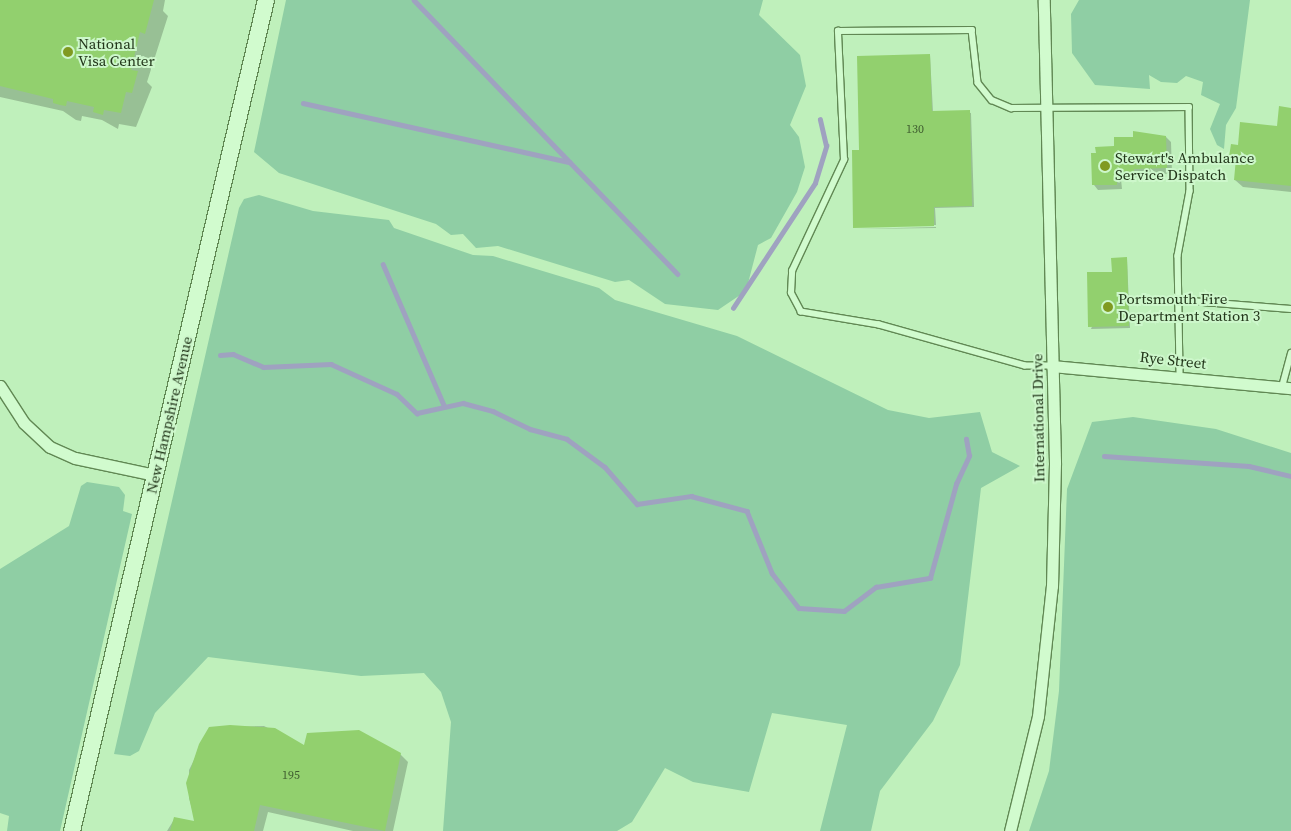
<!DOCTYPE html>
<html>
<head>
<meta charset="utf-8">
<style>
	body { margin:0 }
	#map { position:relative; width:1291px; height:831px; overflow:hidden; background:#bff0bb; font-family:"Source Serif 4",serif }
	div>[style] { position:absolute }
	[style*='--x'] { left:calc(var(--x)*1px); top:calc(var(--y)*1px); width:calc(var(--w)*1px); rotate:calc(var(--a)*1deg) }
	.green>* { inset:0; background:#8fcea4 }
	.shadow>* { inset:0; background:#0003 }
	.stream>* { height:4.5px; margin:-2.25px; padding:0 2.25px; transform-origin:2.25px; border-radius:2.25px; background:#9fa2c0 }
	.building>* { inset:0; background:#92d06e }
	.roads { filter:drop-shadow(1px 0 #618854) drop-shadow(-1px 0 #618854) drop-shadow(0 1px #618854) drop-shadow(0 -1px #618854) }
	.lane>* { height:5.5px; margin:-2.75px; padding:0 2.75px; transform-origin:2.75px; border-radius:2.75px; background:#d1fbce }
	.street>* { height:11px; margin:-5.5px; padding:0 5.5px; transform-origin:5.5px; border-radius:5.5px; background:#d1fbce }
	.secondary>* { height:16px; margin:-8px; padding:0 8px; transform-origin:8px; border-radius:8px; background:#d1fbce }
	.dots>* { width:14px; height:14px; translate:-50% -50%; box-sizing:border-box; border:2px solid #cdf7cb; border-radius:50% }
	span { translate:-50% -50%; white-space:nowrap; text-align:center; line-height:1.15; -webkit-text-stroke:4px #cdf7cb; paint-order:stroke }
	.number-label { font-size:12px; color:#3e5c2f }
	.number-label span { -webkit-text-stroke-width:0 }
	.poi-label { font-size:15px; color:#22361a }
	.left { translate:0 -50%; text-align:left }
	.street-label { font-size:15px; color:#22361a }
</style>
</head>
<body>
<div id="map">
	<div class="green">
		<i style="clip-path:polygon(286px 0,763px 0,759px 15px,800px 55px,806px 86px,790px 125px,799px 137px,805px 167px,797px 192px,771px 238px,758px 245px,746px 291px,718px 310px,665px 304px,629px 280px,615px 282px,498px 246px,476px 248px,463px 234px,451px 235px,436px 224px,279px 173px,254px 152px)"></i>
		<i style="clip-path:polygon(1079px 0,1250px 0,1236px 108px,1226px 125px,1224px 149px,1217px 145px,1210px 129px,1220px 104px,1201px 95px,1203px 82px,1186px 76px,1177px 83px,1161px 82px,1149px 75px,1150px 89px,1095px 85px,1072px 53px,1071px 14px)"></i>
		<i style="clip-path:polygon(259px 195px,313px 211px,389px 220px,394px 228px,473px 255px,493px 256px,599px 288px,615px 300px,737px 336px,888px 410px,929px 418px,980px 412px,992px 452px,1020px 466px,981px 488px,960px 665px,933px 721px,880px 791px,871px 831px,820px 831px,847px 725px,772px 713px,749px 792px,693px 782px,665px 768px,632px 822px,617px 831px,443px 831px,451px 722px,441px 692px,424px 673px,361px 676px,208px 657px,155px 713px,139px 751px,130px 756px,114px 754px,239px 208px,244px 199px)"></i>
		<i style="clip-path:polygon(1133px 417px,1216px 429px,1291px 453px,1291px 831px,1029px 831px,1049px 771px,1059px 691px,1067px 489px,1092px 422px)"></i>
		<i style="clip-path:polygon(87px 482px,119px 487px,125px 495px,123px 511px,132px 514px,60px 831px,7px 831px,9px 816px,0 813px,0 569px,69px 526px,81px 486px)"></i>
	</div>
	<div class="shadow">
		<i style="clip-path:polygon(0 0,165px 0,163px 11px,168px 16px,147px 82px,152px 87px,136px 127px,119px 124px,118px 129px,102px 120px,82px 116px,81px 121px,76px 120px,63px 111px,0 97px)"></i>
		<i style="clip-path:polygon(930px 55px,933px 112px,971px 113px,974px 207px,935px 208px,936px 225px,855px 226px,861px 151px)"></i>
		<i style="clip-path:polygon(1291px 109px,1291px 192px,1243px 187px,1235px 180px,1237px 162px,1231px 156px,1239px 146px,1278px 127px)"></i>
		<i style="clip-path:polygon(1166px 137px,1171px 142px,1172px 173px,1121px 179px,1122px 189px,1098px 190px,1094px 185px,1116px 148px)"></i>
		<i style="clip-path:polygon(936px 227px,936px 228px,856px 229px)"></i>
		<i style="clip-path:polygon(1127px 259px,1130px 328px,1091px 329px,1113px 273px)"></i>
		<i style="clip-path:polygon(264px 726px,305px 747px,400px 754px,408px 762px,393px 831px,353px 831px,268px 812px,263px 831px,167px 831px,175px 818px,196px 823px,189px 798px,189px 770px,210px 728px)"></i>
	</div>
	<div class="stream">
		<i style="--x:414;--y:0;--w:380;--a:46.1"></i>
		<i style="--x:303;--y:103;--w:273;--a:12.5"></i>
		<i style="--x:383;--y:264;--w:154;--a:66.6"></i>
		<i style="--x:733;--y:308;--w:149;--a:-56.7"></i>
		<i style="--x:815;--y:183;--w:39;--a:-73"></i>
		<i style="--x:826;--y:146;--w:27;--a:-103"></i>
		<i style="--x:220;--y:355;--w:13;--a:-4"></i>
		<i style="--x:233;--y:354;--w:33;--a:23"></i>
		<i style="--x:263;--y:367;--w:68;--a:-2.5"></i>
		<i style="--x:331;--y:364;--w:72;--a:24.4"></i>
		<i style="--x:397;--y:394;--w:28;--a:44"></i>
		<i style="--x:417;--y:413;--w:47;--a:-12.3"></i>
		<i style="--x:463;--y:403;--w:31;--a:15"></i>
		<i style="--x:493;--y:411;--w:41;--a:25.9"></i>
		<i style="--x:530;--y:429;--w:38;--a:15"></i>
		<i style="--x:567;--y:439;--w:47;--a:36.4"></i>
		<i style="--x:605;--y:467;--w:49;--a:49.1"></i>
		<i style="--x:637;--y:504;--w:55;--a:-8.4"></i>
		<i style="--x:691;--y:496;--w:58;--a:15"></i>
		<i style="--x:747;--y:511;--w:67;--a:68"></i>
		<i style="--x:772;--y:573;--w:44;--a:52.4"></i>
		<i style="--x:799;--y:608;--w:45;--a:3.8"></i>
		<i style="--x:844;--y:611;--w:40;--a:-37"></i>
		<i style="--x:876;--y:587;--w:55;--a:-9.5"></i>
		<i style="--x:930;--y:578;--w:98;--a:-74.5"></i>
		<i style="--x:956;--y:484;--w:31;--a:-65"></i>
		<i style="--x:969;--y:456;--w:17;--a:-100"></i>
		<i style="--x:1104;--y:456;--w:145;--a:3.9"></i>
		<i style="--x:1249;--y:466;--w:43;--a:13.4"></i>
	</div>
	<div class="building">
		<i style="clip-path:polygon(0 0,154px 0,145px 34px,140px 32px,131px 70px,138px 71px,132px 93px,126px 92px,121px 113px,104px 110px,103px 115px,93px 112px,94px 107px,67px 101px,66px 106px,60px 105px,53px 103px,53px 99px,0 86px)"></i>
		<i style="clip-path:polygon(930px 54px,932px 111px,970px 110px,972px 206px,934px 207px,934px 226px,853px 228px,852px 150px,859px 150px,857px 56px)"></i>
		<i style="clip-path:polygon(1279px 106px,1291px 108px,1291px 186px,1234px 180px,1236px 158px,1229px 157px,1231px 144px,1238px 145px,1240px 122px,1277px 126px)"></i>
		<i style="clip-path:polygon(1133px 131px,1166px 136px,1167px 168px,1134px 169px,1134px 174px,1117px 174px,1117px 185px,1092px 185px,1091px 153px,1096px 153px,1095px 147px,1114px 146px,1114px 137px,1133px 137px)"></i>
		<i style="clip-path:polygon(1127px 257px,1129px 326px,1088px 327px,1087px 272px,1112px 272px,1111px 258px)"></i>
		<i style="clip-path:polygon(230px 725px,275px 728px,304px 745px,307px 733px,359px 730px,401px 753px,385px 831px,260px 805px,254px 831px,170px 831px,174px 817px,194px 821px,186px 783px,199px 744px,209px 727px)"></i>
	</div>
	<div class="roads">
		<div class="lane">
			<i style="--x:1178;--y:300;--w:113;--a:4.6"></i>
			<i style="--x:1052;--y:366;--w:27;--a:180"></i>
			<i style="--x:1025;--y:366;--w:152;--a:-164.3"></i>
			<i style="--x:879;--y:325;--w:79;--a:-170.5"></i>
			<i style="--x:801;--y:312;--w:21;--a:-118"></i>
			<i style="--x:791;--y:293;--w:22;--a:-87"></i>
			<i style="--x:792;--y:271;--w:123;--a:-64.9"></i>
			<i style="--x:844;--y:160;--w:129;--a:-92.7"></i>
			<i style="--x:838;--y:31;--w:134;--a:-0.4"></i>
			<i style="--x:972;--y:30;--w:53;--a:83.5"></i>
			<i style="--x:978;--y:83;--w:22;--a:51"></i>
			<i style="--x:992;--y:100;--w:21;--a:23"></i>
			<i style="--x:1011;--y:108;--w:178;--a:-0.3"></i>
			<i style="--x:1189;--y:107;--w:84;--a:89.3"></i>
			<i style="--x:1190;--y:191;--w:66;--a:100.5"></i>
			<i style="--x:1178;--y:256;--w:120;--a:89"></i>
			<i style="--x:1282;--y:387;--w:35;--a:-75"></i>
		</div>
		<div class="street">
			<i style="--x:1052;--y:366;--w:240;--a:5.3"></i>
			<i style="--x:0;--y:386;--w:44;--a:57"></i>
			<i style="--x:24;--y:423;--w:35;--a:43"></i>
			<i style="--x:50;--y:447;--w:27;--a:24"></i>
			<i style="--x:75;--y:458;--w:81;--a:12.1"></i>
			<i style="--x:1010;--y:831;--w:118;--a:-76.3"></i>
			<i style="--x:1038;--y:716;--w:131;--a:-83.9"></i>
			<i style="--x:1052;--y:586;--w:124;--a:-88.6"></i>
			<i style="--x:1055;--y:462;--w:462;--a:-91.4"></i>
		</div>
		<div class="secondary">
			<i style="--x:72;--y:831;--w:853;--a:-76.86"></i>
		</div>
	</div>
	<div class="dots">
		<i style="left:68px;top:52px;background:#809a21"></i>
		<i style="left:1105px;top:166px;background:#809a21"></i>
		<i style="left:1108px;top:307px;background:#809a21"></i>
	</div>
	<div class="number-label">
		<span style="left:915px;top:130px">130</span>
		<span style="left:291px;top:776px">195</span>
	</div>
	<div class="poi-label">
		<span class="left" style="left:78px;top:52px">National<br>Visa Center</span>
		<span class="left" style="left:1115px;top:166px">Stewart's Ambulance<br>Service Dispatch</span>
		<span class="left" style="left:1118px;top:307px">Portsmouth Fire<br>Department Station 3</span>
	</div>
	<div class="street-label">
		<span style="left:1173px;top:360px;rotate:6deg">Rye Street</span>
		<span style="left:169px;top:415px;rotate:-77deg">New Hampshire Avenue</span>
		<span style="left:1038px;top:418px;rotate:-91deg">International Drive</span>
	</div>
</div>
</body>
</html>
